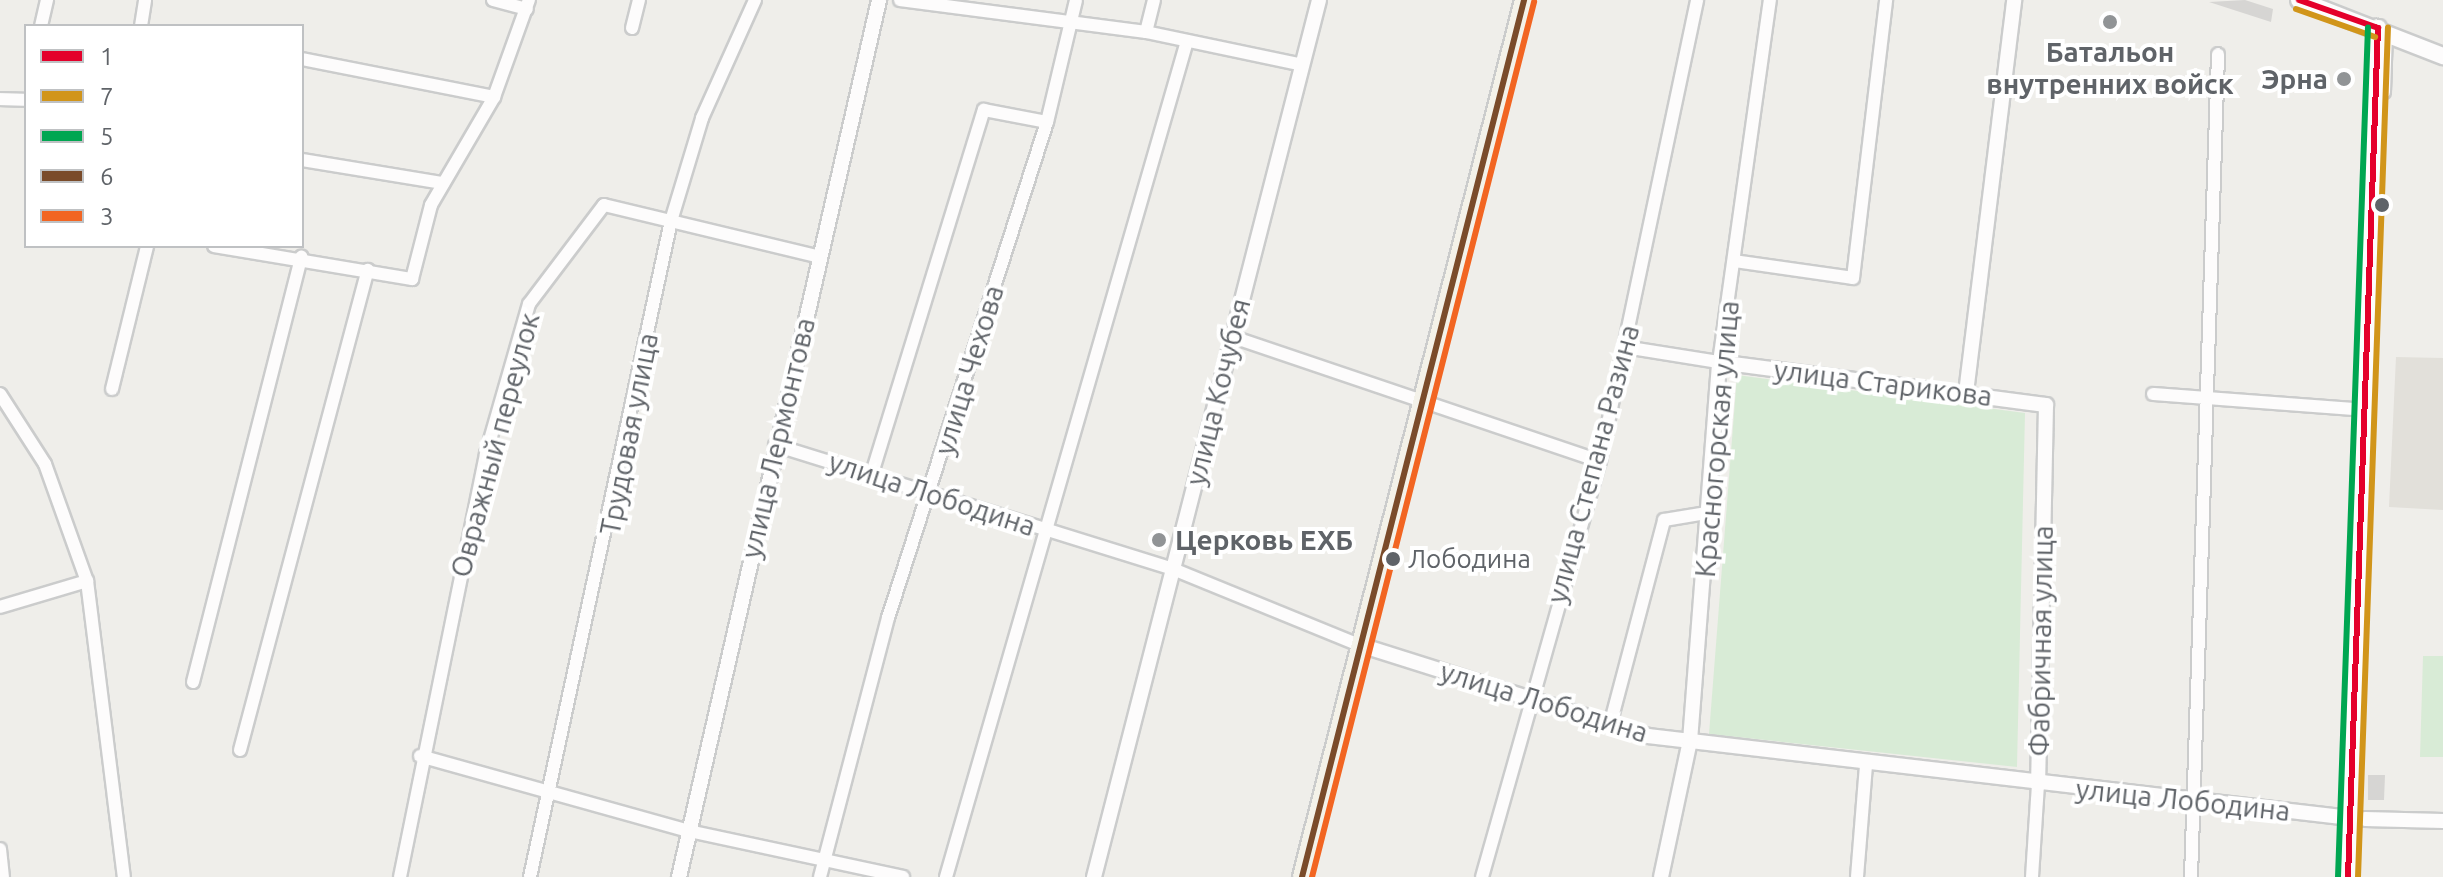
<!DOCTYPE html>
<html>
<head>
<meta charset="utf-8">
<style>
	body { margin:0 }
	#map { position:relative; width:2443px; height:877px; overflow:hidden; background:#efeeea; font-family:Ubuntu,sans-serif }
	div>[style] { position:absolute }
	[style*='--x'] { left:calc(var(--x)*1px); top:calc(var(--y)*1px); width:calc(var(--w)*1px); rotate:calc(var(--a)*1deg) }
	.education>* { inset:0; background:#e2e0da }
	.green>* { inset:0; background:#d8ebd6 }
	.building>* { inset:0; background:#d6d5d3 }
	.roads { filter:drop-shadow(2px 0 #cbcccc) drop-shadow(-2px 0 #cbcccc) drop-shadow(0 2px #cbcccc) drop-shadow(0 -2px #cbcccc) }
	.minor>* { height:12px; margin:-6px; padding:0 6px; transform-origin:6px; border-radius:6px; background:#fdfcfc }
	.tertiary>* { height:14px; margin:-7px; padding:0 7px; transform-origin:7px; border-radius:7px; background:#fdfcfc }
	.secondary>* { height:16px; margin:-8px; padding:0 8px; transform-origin:8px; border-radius:8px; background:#fdfcfc }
	.primary>* { height:18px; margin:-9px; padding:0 9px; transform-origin:9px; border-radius:9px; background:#f4f2e9 }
	.bus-1>* { height:6px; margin:-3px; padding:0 3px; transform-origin:3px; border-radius:3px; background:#e4002b }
	.bus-2>* { height:6px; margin:-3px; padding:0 3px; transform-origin:3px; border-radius:3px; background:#d1951a }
	.bus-3>* { height:6px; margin:-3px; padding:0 3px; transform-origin:3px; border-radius:3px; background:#00a651 }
	.bus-4>* { height:6px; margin:-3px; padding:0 3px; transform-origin:3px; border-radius:3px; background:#7a4b2a }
	.bus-5>* { height:6px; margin:-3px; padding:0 3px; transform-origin:3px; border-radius:3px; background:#f26522 }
	.dots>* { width:22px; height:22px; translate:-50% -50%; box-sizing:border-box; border:4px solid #fff; border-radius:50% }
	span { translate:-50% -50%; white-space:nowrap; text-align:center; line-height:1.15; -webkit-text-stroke:8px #fff; paint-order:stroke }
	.bus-label { font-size:26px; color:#5f6368 }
	.left { translate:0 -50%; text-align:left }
	.poi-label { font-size:28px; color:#5f6368; font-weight:700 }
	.right { translate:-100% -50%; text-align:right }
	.street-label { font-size:28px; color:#5f6368 }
	.legend { position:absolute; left:24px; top:24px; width:280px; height:224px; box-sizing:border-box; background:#fff; border:2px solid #bfc1c3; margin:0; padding:10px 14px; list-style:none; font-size:24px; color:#5f6368 }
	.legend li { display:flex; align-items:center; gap:16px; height:40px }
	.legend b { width:40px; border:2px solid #bfc1c3 }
</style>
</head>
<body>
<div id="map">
	<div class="education">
		<i style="clip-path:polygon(2396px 357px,2443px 358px,2443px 510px,2389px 507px)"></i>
	</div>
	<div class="green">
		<i style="clip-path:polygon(1737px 375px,2025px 413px,2017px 767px,1709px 734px)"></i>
		<i style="clip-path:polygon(2423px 656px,2443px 656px,2443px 757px,2420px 757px)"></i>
	</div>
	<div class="building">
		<i style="clip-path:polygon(2245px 0,2273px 9px,2271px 22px,2209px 2px)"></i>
		<i style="clip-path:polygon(2368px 775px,2385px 775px,2384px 800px,2368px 800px)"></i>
	</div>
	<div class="roads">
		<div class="minor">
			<i style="--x:493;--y:0;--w:35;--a:15"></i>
			<i style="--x:900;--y:0;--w:248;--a:7.4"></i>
			<i style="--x:1146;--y:32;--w:160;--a:11.9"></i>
			<i style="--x:41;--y:26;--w:27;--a:-77"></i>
			<i style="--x:141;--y:26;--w:26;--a:-81"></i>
			<i style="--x:632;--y:28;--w:29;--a:-76"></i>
			<i style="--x:1146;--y:32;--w:33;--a:-76"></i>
			<i style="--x:302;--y:59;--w:196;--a:11.2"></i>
			<i style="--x:2384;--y:92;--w:60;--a:-88.1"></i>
			<i style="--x:0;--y:99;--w:26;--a:2"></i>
			<i style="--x:302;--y:160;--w:143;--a:9.3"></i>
			<i style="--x:214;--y:246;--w:201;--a:9.5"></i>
			<i style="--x:412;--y:279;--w:76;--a:-75.6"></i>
			<i style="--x:431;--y:205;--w:125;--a:-59.7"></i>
			<i style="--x:494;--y:97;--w:103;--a:-70.2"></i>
			<i style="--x:1734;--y:261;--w:120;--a:8.1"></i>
			<i style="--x:1853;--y:278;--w:280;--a:-83.2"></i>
			<i style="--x:1233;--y:337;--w:387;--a:18.7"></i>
			<i style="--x:1625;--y:347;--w:95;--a:9.1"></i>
			<i style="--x:1719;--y:362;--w:366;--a:-82"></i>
			<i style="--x:112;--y:389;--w:147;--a:-76.2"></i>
			<i style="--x:0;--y:394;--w:83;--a:57.3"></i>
			<i style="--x:45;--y:464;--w:124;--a:70.3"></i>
			<i style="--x:87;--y:581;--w:298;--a:82.9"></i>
			<i style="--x:2153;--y:394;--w:212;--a:4.3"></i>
			<i style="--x:775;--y:445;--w:417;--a:17.3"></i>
			<i style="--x:1173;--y:569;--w:199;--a:22.2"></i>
			<i style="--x:873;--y:470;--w:377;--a:-72.9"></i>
			<i style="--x:984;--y:110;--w:64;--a:10.8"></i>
			<i style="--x:0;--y:607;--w:91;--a:-16.6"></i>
			<i style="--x:193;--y:682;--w:439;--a:-75.7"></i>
			<i style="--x:1610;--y:725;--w:212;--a:-75.2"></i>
			<i style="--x:1664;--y:520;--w:50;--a:-9.3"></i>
			<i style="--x:240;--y:750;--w:497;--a:-75.1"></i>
			<i style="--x:420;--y:756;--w:279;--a:15.6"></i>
			<i style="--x:689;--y:831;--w:219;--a:12.1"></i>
			<i style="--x:0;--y:849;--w:28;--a:84"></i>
			<i style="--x:400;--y:877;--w:432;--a:-78.5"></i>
			<i style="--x:486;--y:454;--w:156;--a:-74"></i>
			<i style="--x:529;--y:304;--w:124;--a:-52.9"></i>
			<i style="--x:604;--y:205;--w:222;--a:13.5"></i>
			<i style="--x:530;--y:877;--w:671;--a:-77.87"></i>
			<i style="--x:671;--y:221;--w:108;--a:-73.2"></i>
			<i style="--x:702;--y:118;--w:129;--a:-65.8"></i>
			<i style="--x:820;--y:877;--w:268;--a:-75.3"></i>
			<i style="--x:888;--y:618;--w:521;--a:-72.23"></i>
			<i style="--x:1047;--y:122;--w:125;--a:-76.6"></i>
			<i style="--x:946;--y:877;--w:870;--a:-73.92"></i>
			<i style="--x:1482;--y:877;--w:432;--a:-74.2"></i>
			<i style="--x:1600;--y:461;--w:471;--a:-78.1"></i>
			<i style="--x:1857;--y:877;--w:111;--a:-85.4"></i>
			<i style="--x:2032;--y:877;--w:92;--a:-86.3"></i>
			<i style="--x:2191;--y:877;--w:823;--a:-88.12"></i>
		</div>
		<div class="tertiary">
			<i style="--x:1966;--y:393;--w:396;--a:-83"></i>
			<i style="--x:1357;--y:644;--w:305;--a:17.5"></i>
			<i style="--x:1648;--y:736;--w:707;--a:6.66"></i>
			<i style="--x:2365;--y:819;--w:78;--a:1.5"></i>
			<i style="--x:679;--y:877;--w:900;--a:-77.15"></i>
			<i style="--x:1094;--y:877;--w:905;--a:-75.61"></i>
			<i style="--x:1661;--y:877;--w:139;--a:-78"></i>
			<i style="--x:1690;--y:741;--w:380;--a:-85.6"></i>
			<i style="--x:1719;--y:362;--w:330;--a:7.5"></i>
			<i style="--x:2046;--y:405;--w:380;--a:91.2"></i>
		</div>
		<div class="secondary">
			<i style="--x:2299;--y:0;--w:155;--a:21.3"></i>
			<i style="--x:2348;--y:877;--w:850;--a:-87.98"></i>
		</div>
		<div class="primary">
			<i style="--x:1302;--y:877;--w:905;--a:-75.79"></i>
		</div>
	</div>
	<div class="bus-1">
		<i style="--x:2299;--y:0;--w:84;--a:19.5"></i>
		<i style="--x:2348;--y:877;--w:850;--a:-87.98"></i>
	</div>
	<div class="bus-2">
		<i style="--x:2296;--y:9;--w:84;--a:19.5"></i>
		<i style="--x:2358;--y:877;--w:850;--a:-87.98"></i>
	</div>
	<div class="bus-3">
		<i style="--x:2338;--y:877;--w:850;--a:-87.98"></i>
	</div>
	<div class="bus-4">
		<i style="--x:1302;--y:877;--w:905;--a:-75.79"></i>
	</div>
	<div class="bus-5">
		<i style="--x:1312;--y:877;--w:903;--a:-75.76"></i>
	</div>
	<div class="dots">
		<i style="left:2110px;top:22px;background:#919496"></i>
		<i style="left:2344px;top:79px;background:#919496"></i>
		<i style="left:2382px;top:205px;background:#5f6368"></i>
		<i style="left:1159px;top:540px;background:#919496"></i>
		<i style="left:1393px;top:559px;background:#5f6368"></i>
	</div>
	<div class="bus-label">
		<span class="left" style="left:1408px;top:559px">Лободина</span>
	</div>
	<div class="poi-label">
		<span style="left:2110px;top:68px">Батальон<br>внутренних войск</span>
		<span class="right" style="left:2328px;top:79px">Эрна</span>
		<span class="left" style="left:1175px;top:540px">Церковь ЕХБ</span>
	</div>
	<div class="street-label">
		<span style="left:969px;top:370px;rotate:-73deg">улица Чехова</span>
		<span style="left:1883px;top:383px;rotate:7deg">улица Старикова</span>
		<span style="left:1218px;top:392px;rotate:-76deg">улица Кочубея</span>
		<span style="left:629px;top:434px;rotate:-79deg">Трудовая улица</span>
		<span style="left:778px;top:438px;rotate:-77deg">улица Лермонтова</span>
		<span style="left:1717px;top:439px;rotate:-85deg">Красногорская улица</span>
		<span style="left:495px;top:445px;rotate:-75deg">Овражный переулок</span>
		<span style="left:1593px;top:464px;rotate:-75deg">улица Степана Разина</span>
		<span style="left:932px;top:494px;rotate:18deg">улица Лободина</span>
		<span style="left:2041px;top:641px;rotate:-89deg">Фабричная улица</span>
		<span style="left:1544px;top:702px;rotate:17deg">улица Лободина</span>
		<span style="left:2183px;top:800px;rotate:6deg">улица Лободина</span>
	</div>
	<ul class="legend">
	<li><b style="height:10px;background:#e4002b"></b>1</li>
	<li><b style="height:10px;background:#d1951a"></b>7</li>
	<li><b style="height:10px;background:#00a651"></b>5</li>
	<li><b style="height:10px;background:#7a4b2a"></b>6</li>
	<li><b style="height:10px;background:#f26522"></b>3</li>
	</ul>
</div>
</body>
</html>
